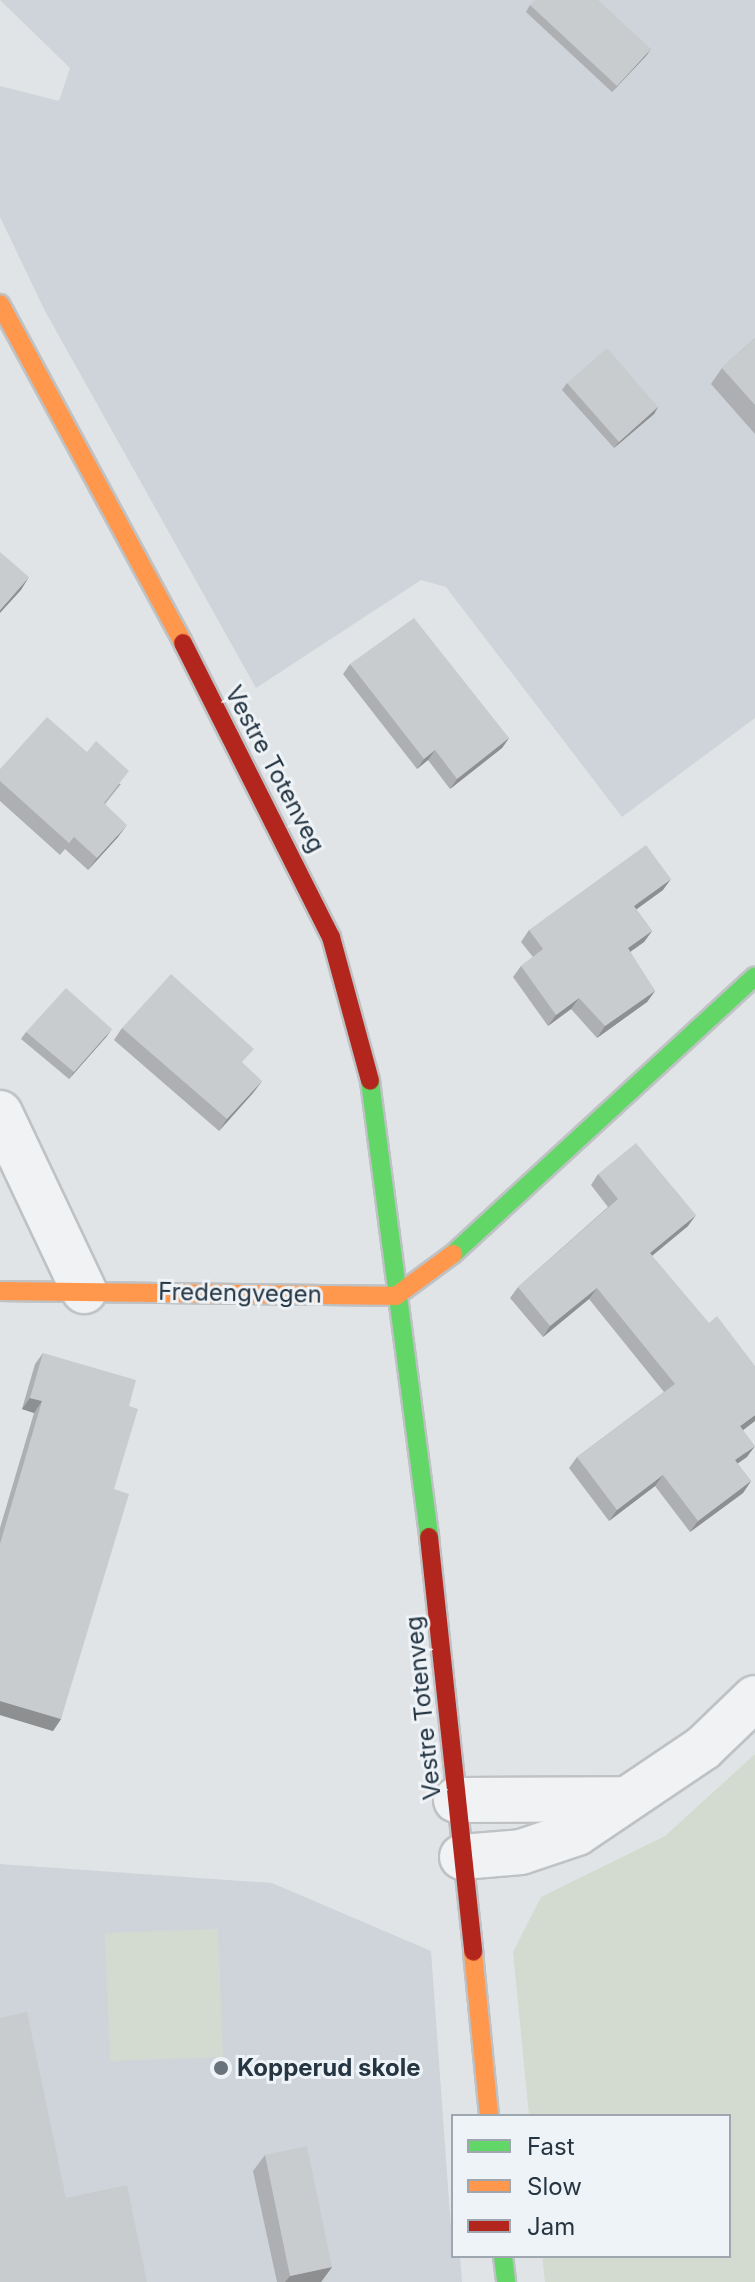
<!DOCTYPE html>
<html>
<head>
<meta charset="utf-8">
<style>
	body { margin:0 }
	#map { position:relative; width:755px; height:2282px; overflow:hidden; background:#e1e4e6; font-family:Inter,sans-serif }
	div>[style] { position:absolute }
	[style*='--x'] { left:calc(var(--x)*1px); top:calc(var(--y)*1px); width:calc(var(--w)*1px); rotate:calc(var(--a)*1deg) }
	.built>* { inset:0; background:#ced4da }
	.green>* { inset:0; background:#d3dbd0 }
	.roads { filter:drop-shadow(2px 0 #bfc2c4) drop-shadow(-2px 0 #bfc2c4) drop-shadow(0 2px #bfc2c4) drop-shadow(0 -2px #bfc2c4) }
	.street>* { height:44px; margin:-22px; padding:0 22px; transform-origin:22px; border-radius:22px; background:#f0f2f3 }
	.fast>* { height:18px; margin:-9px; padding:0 9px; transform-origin:9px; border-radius:9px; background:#63d668 }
	.slow>* { height:18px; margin:-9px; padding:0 9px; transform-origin:9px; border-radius:9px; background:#ff974d }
	.jam>* { height:18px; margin:-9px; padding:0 9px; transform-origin:9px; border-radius:9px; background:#b3261e }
	.wall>* { inset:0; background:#adafb2 }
	.shaded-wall>* { inset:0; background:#8d8f91 }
	.building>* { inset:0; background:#c9cccf }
	.dots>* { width:22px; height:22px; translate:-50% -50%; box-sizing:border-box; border:4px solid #eef3f7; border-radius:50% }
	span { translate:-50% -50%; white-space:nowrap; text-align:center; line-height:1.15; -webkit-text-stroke:6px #eef3f7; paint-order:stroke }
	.street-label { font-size:24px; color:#253542 }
	.poi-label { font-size:24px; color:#253542; font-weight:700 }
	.left { translate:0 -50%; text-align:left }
	.legend { position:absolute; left:451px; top:2114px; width:280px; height:144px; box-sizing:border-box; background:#eef3f7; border:2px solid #9ea7af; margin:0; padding:10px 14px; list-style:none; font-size:24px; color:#253542 }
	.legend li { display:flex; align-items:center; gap:16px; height:40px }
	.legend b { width:40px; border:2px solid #9ea7af }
</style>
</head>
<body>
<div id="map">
	<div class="built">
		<i style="clip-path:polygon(0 0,755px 0,755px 718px,622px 817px,446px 587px,421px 580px,256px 688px,45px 311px,0 217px,0 86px,59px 101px,70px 68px)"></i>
		<i style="clip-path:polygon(0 1864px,272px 1883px,431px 1951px,453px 2256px,460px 2256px,462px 2282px,0 2282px)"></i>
	</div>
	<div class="green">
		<i style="clip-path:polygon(755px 1754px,755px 2282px,545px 2282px,542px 2256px,729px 2256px,729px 2116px,529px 2116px,513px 1952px,541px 1897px,665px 1836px)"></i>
		<i style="clip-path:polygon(218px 1929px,223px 2057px,110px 2061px,105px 1933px)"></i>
	</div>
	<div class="roads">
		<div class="street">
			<i style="--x:0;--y:1113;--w:197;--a:64.7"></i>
			<i style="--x:456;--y:1800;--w:164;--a:-0.3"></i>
			<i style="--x:462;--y:1857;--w:59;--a:-4.8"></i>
			<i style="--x:521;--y:1852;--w:59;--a:-18.7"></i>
			<i style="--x:577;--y:1833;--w:152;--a:-34"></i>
			<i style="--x:703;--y:1748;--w:72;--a:-43.9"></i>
		</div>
		<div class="fast">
			<i style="--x:370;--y:1081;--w:460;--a:82.6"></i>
			<i style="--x:453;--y:1254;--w:410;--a:-42.6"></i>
			<i style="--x:503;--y:2256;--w:26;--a:83"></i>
		</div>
		<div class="slow">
			<i style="--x:0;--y:304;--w:385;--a:61.6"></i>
			<i style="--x:0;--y:1291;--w:396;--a:0.7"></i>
			<i style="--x:396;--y:1296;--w:71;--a:-36.4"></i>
			<i style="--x:473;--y:1952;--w:165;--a:84.4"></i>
		</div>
		<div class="jam">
			<i style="--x:183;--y:643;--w:329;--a:63.3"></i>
			<i style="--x:331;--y:937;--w:149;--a:74.8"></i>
			<i style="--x:429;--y:1537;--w:417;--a:83.9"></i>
		</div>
	</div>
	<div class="wall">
		<i style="clip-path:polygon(530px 5px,651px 49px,612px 92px,526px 12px)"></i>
		<i style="clip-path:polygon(755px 338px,755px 434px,711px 384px,722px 368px)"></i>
		<i style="clip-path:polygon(567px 383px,658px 407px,654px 414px,614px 448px,562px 390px)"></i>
		<i style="clip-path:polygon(350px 664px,509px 738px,502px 748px,450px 789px,428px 760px,417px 769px,343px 674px)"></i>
		<i style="clip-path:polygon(0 769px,121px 784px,105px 804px,118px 837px,88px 870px,65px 849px,60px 855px,0 801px)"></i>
		<i style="clip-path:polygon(663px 890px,636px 909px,652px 931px,644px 942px,630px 952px,655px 991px,647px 1002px,597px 1038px,571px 1009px,548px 1026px,513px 977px,521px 966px,533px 957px,521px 942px,529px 930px)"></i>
		<i style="clip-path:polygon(122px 1028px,262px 1081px,253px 1093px,219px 1131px,114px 1040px)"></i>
		<i style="clip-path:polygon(26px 1032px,107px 1036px,69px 1079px,21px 1039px)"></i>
		<i style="clip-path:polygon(598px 1174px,688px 1226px,652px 1256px,743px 1430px,747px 1457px,737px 1463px,751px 1481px,743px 1493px,690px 1532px,655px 1486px,609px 1521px,569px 1468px,577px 1457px,664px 1392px,589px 1299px,543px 1337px,510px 1298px,518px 1287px,608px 1207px,591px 1185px)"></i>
		<i style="clip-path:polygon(43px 1353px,114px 1489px,61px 1719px,53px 1731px,0 1715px,0 1528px,34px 1413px,22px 1409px,35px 1364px)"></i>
		<i style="clip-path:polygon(265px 2155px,332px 2267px,321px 2282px,277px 2282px,253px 2171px)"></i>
	</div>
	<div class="shaded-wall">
		<i style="clip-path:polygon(651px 49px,646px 56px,612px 92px,617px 86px)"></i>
		<i style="clip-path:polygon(658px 407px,654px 414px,614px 448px,619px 442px)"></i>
		<i style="clip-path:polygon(29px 577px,21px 590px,0 613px,0 610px)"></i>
		<i style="clip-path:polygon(509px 738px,502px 748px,450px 789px,457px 779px)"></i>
		<i style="clip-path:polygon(435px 750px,428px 760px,417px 769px,424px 759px)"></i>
		<i style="clip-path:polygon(127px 825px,118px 837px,88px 870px,97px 858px)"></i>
		<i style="clip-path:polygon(671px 879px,663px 890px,626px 917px,634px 906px)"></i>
		<i style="clip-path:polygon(652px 931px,644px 942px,620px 959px,628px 948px)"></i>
		<i style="clip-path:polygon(655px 991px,647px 1002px,597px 1038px,605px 1026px)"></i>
		<i style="clip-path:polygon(579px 998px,571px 1009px,548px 1026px,556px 1015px)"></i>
		<i style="clip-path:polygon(112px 1029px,107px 1036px,69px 1079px,74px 1072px)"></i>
		<i style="clip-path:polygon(262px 1081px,253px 1093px,219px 1131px,227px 1119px)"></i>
		<i style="clip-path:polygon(696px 1215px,688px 1226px,642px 1264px,650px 1253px)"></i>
		<i style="clip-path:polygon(597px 1288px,589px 1299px,543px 1337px,550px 1326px)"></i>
		<i style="clip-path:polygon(30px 1398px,42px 1401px,34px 1413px,22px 1409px)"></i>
		<i style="clip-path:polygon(755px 1415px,755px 1421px,733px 1438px,740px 1426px)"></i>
		<i style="clip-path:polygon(755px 1446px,747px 1457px,727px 1471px,735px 1460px)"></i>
		<i style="clip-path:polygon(663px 1475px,655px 1486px,609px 1521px,617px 1510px)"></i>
		<i style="clip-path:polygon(751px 1481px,743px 1493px,690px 1532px,698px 1521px)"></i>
		<i style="clip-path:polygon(0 1701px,61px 1719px,53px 1731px,0 1715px)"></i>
		<i style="clip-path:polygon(332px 2267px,321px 2282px,285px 2282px,290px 2276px)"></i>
	</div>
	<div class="building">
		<i style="clip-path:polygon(535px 0,598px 0,651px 49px,617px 86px,530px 5px)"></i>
		<i style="clip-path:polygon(755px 338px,755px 405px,722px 368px)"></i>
		<i style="clip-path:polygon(607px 348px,658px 407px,619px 442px,567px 383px)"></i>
		<i style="clip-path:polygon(0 552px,29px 577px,0 610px)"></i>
		<i style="clip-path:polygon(414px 618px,509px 738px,457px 779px,435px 750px,424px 759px,350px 664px)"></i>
		<i style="clip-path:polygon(47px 717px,87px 752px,96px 741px,129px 771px,104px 803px,127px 825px,97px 858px,74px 837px,69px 843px,0 781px,0 769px)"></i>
		<i style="clip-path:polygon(646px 845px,671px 879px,634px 906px,652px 931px,628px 948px,655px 991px,605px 1026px,579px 998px,556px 1015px,521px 966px,543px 949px,529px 930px)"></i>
		<i style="clip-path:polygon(171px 974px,254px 1049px,242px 1062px,262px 1081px,227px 1119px,122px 1028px)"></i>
		<i style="clip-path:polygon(66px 988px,112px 1029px,74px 1072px,26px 1032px)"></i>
		<i style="clip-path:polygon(636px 1143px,696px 1215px,650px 1253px,709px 1323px,717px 1316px,755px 1366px,755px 1415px,740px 1426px,755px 1446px,735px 1460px,751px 1481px,698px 1521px,663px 1475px,617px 1510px,577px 1457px,675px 1384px,597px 1288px,550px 1326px,518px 1287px,618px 1199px,598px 1174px)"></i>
		<i style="clip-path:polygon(43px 1353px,136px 1380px,129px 1406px,138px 1409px,114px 1489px,129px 1494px,61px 1719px,0 1701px,0 1544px,42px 1401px,30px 1398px)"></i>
		<i style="clip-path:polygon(27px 2012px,66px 2198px,127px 2185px,147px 2282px,0 2282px,0 2018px)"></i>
		<i style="clip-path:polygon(307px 2146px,332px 2267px,290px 2276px,265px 2155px)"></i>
	</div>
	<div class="dots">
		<i style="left:221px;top:2068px;background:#67727b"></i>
	</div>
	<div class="street-label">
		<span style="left:275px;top:769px;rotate:62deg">Vestre Totenveg</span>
		<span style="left:240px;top:1293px;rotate:1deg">Fredengvegen</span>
		<span style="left:423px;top:1708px;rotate:-96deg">Vestre Totenveg</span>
	</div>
	<div class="poi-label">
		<span class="left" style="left:237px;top:2068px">Kopperud skole</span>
	</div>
	<ul class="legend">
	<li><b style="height:10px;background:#63d668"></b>Fast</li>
	<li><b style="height:10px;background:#ff974d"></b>Slow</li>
	<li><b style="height:10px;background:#b3261e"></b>Jam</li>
	</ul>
</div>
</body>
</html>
